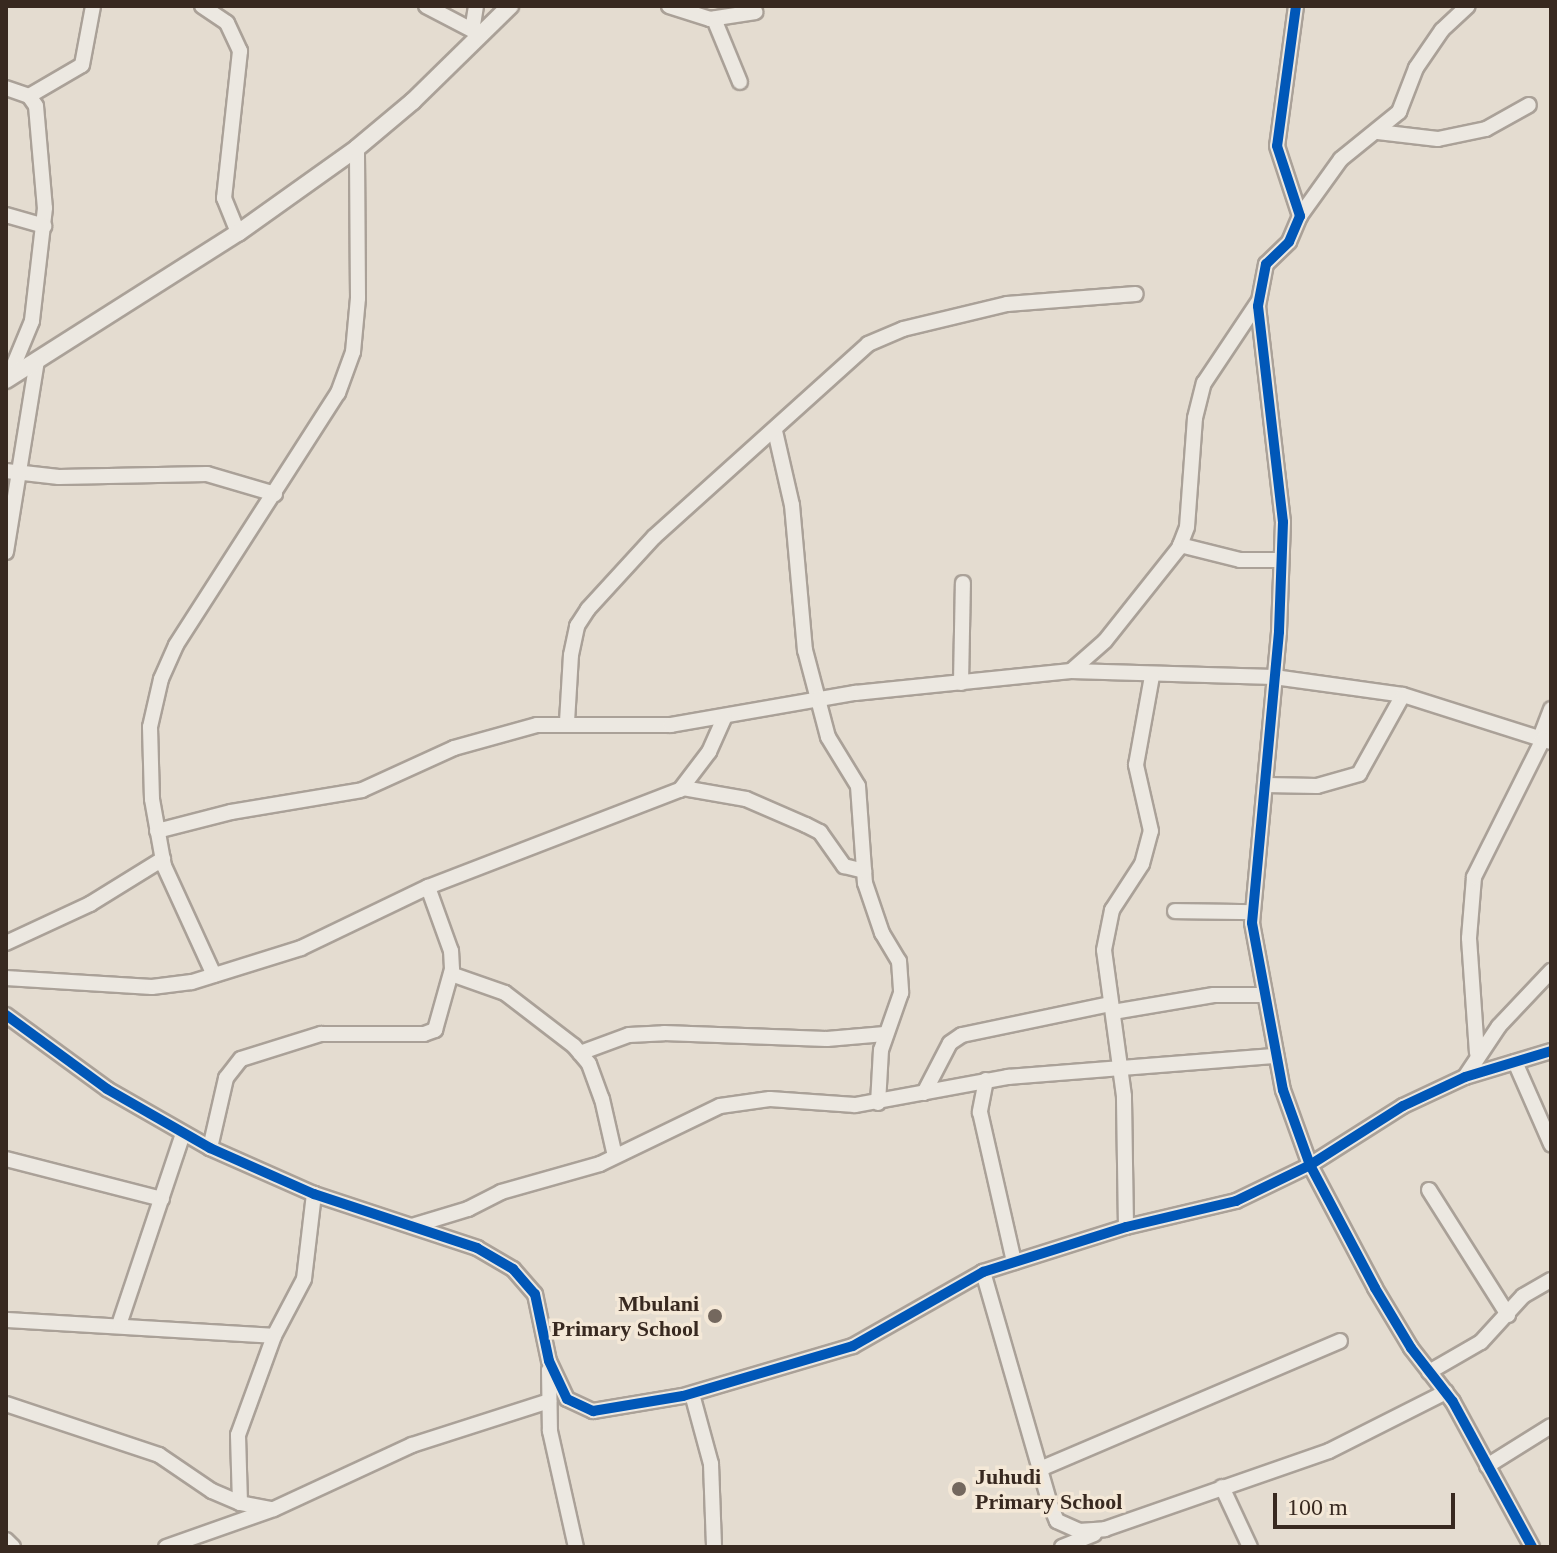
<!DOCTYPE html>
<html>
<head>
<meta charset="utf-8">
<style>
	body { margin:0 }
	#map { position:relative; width:1557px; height:1553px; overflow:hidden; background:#e4dcd0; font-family:"Times New Roman",serif }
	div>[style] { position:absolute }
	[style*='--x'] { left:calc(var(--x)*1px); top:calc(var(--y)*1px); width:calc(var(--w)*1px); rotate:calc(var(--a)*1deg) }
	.roads { filter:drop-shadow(2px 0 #aaa198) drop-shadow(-2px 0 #aaa198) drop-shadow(0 2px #aaa198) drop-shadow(0 -2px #aaa198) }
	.minor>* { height:14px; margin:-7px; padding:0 7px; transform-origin:7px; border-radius:7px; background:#ece8e1 }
	.tertiary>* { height:16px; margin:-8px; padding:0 8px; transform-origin:8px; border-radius:8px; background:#ece8e1 }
	.cycleway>* { height:10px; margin:-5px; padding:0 5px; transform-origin:5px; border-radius:5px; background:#0057b8 }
	.dots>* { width:22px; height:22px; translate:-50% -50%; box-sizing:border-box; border:4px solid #f4e8d7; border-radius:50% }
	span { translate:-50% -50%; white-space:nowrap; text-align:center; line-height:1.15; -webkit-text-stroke:7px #f4e8d7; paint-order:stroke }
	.poi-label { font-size:22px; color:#382920; font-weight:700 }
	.right { translate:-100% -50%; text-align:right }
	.left { translate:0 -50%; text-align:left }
	.frame { position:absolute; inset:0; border:8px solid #382920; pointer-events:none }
	.scale { position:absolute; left:1273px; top:1493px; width:182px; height:36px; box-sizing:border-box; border:4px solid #382920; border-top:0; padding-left:10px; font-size:24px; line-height:28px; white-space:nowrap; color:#382920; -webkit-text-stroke:6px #f4e8d7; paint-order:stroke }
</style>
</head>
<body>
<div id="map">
	<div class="roads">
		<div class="minor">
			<i style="--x:202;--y:6;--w:30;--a:34"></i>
			<i style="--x:227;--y:23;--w:31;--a:65"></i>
			<i style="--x:240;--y:51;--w:148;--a:96.2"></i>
			<i style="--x:224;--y:198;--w:38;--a:68"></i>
			<i style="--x:426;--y:6;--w:52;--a:27.6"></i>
			<i style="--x:476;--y:6;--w:24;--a:99"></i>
			<i style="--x:472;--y:30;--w:8;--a:40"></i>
			<i style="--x:669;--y:6;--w:43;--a:17.6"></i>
			<i style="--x:710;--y:19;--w:46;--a:-8.8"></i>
			<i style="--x:1296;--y:6;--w:141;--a:97.7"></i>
			<i style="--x:1277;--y:146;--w:74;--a:71.8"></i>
			<i style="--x:1300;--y:216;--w:28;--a:113"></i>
			<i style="--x:1289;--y:242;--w:32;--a:136"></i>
			<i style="--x:1266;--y:264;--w:43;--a:100.8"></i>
			<i style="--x:1258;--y:306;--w:217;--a:83.4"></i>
			<i style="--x:1283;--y:522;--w:110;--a:92.1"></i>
			<i style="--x:1279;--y:632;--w:292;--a:95.3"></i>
			<i style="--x:1252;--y:923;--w:170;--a:79.5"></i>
			<i style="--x:1283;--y:1090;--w:80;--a:70.2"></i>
			<i style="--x:1310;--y:1165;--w:139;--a:62.1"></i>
			<i style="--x:1375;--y:1288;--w:70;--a:59"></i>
			<i style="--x:1411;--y:1348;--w:68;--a:52.1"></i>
			<i style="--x:1453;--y:1402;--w:165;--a:61.4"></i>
			<i style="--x:714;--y:19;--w:68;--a:67.6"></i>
			<i style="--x:6;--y:88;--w:24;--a:19"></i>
			<i style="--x:29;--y:96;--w:12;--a:55"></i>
			<i style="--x:36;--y:106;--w:102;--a:85"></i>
			<i style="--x:45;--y:208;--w:114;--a:96.6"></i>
			<i style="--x:32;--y:321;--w:63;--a:112.5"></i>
			<i style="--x:29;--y:96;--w:61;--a:-30.3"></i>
			<i style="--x:82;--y:65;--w:60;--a:-79.4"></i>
			<i style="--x:1378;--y:132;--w:60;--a:6.7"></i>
			<i style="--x:1438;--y:139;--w:49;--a:-11.8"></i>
			<i style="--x:1486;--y:129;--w:49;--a:-29.2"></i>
			<i style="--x:6;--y:215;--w:40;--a:16"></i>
			<i style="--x:1300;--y:216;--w:70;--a:-54.3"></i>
			<i style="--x:1341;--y:159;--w:75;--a:-39"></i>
			<i style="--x:1399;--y:112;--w:47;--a:-68.9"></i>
			<i style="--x:1416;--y:68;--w:46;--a:-55.6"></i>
			<i style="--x:1442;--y:30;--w:35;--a:-43"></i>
			<i style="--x:775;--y:431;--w:76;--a:77.1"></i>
			<i style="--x:792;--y:505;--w:146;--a:84.9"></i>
			<i style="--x:805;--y:650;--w:90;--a:75.2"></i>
			<i style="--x:828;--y:737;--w:57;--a:58.5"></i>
			<i style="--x:858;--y:786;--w:97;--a:85.9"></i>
			<i style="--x:865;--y:883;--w:53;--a:71.2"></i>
			<i style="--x:882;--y:933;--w:33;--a:59"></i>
			<i style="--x:899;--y:961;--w:32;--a:86"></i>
			<i style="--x:901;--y:993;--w:60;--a:109.3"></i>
			<i style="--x:881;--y:1050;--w:53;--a:93.2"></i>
			<i style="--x:6;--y:471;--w:53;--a:6.5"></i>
			<i style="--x:59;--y:477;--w:148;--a:-1.2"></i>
			<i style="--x:207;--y:474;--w:71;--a:16.4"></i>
			<i style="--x:1180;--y:545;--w:62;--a:14"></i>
			<i style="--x:1240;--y:560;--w:40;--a:0"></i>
			<i style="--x:6;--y:552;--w:194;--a:-80.8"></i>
			<i style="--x:1071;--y:671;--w:45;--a:-41.4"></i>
			<i style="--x:1105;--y:641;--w:119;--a:-51.5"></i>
			<i style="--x:1179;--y:548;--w:22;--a:-69"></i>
			<i style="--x:1187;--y:527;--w:109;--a:-85.8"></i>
			<i style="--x:1195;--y:418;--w:36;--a:-76"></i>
			<i style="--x:1204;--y:383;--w:97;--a:-56.3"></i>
			<i style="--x:961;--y:683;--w:100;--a:-88.9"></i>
			<i style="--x:567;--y:722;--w:67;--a:-86.6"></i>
			<i style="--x:571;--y:655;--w:30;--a:-78"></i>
			<i style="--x:577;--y:626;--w:20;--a:-57"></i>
			<i style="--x:588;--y:609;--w:98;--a:-47.5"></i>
			<i style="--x:654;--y:537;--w:288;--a:-42"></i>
			<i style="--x:868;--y:344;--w:38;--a:-23"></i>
			<i style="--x:903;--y:329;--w:107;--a:-13.5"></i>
			<i style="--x:1007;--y:304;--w:129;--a:-4.4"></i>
			<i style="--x:1540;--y:738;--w:31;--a:-69"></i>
			<i style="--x:1266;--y:785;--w:51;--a:1.1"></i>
			<i style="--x:1317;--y:786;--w:44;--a:-15.9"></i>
			<i style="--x:1359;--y:774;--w:90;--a:-60.9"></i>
			<i style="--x:683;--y:788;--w:64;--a:9.9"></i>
			<i style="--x:746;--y:799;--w:65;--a:23.4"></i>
			<i style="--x:806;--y:825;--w:16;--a:27"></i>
			<i style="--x:820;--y:832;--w:42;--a:54.8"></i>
			<i style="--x:844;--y:866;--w:21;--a:14"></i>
			<i style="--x:157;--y:831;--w:76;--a:-14.4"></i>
			<i style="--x:231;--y:812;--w:133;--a:-9.5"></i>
			<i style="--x:362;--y:790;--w:101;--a:-24.5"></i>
			<i style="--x:454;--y:748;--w:86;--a:-15.5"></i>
			<i style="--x:537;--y:725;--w:134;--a:0"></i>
			<i style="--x:671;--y:725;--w:187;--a:-9.9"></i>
			<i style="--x:855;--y:693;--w:217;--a:-5.8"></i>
			<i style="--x:1071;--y:671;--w:203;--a:1.7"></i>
			<i style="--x:1274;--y:677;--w:130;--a:7.9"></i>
			<i style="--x:1403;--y:695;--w:155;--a:17.6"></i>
			<i style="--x:1175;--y:911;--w:76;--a:0.8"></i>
			<i style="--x:6;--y:943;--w:93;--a:-24.9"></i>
			<i style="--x:90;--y:904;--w:86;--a:-31.7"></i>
			<i style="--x:451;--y:974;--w:57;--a:19.4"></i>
			<i style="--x:505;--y:993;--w:87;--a:37.5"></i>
			<i style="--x:574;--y:1046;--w:23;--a:50"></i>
			<i style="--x:589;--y:1064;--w:37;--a:70"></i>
			<i style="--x:602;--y:1099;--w:58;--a:77.2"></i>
			<i style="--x:214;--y:975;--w:120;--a:-114.6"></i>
			<i style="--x:164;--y:866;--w:68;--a:-100.2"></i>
			<i style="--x:152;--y:799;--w:72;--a:-91.6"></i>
			<i style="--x:150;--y:727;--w:49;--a:-77.1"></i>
			<i style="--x:161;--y:679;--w:37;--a:-66"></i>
			<i style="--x:176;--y:645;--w:300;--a:-57.3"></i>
			<i style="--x:338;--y:393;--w:44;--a:-69.9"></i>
			<i style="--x:353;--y:352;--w:54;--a:-84.7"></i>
			<i style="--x:358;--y:298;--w:150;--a:-90.4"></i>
			<i style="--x:6;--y:978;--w:146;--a:3.5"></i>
			<i style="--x:152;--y:987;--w:40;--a:-7.1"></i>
			<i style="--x:192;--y:982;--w:114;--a:-17.3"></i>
			<i style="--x:301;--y:948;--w:141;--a:-25.7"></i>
			<i style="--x:428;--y:887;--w:270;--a:-21.1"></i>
			<i style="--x:680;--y:790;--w:48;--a:-52.7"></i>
			<i style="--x:709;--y:752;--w:39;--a:-66"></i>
			<i style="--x:1113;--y:1012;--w:102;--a:-9.6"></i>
			<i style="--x:1214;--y:995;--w:50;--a:0"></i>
			<i style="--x:6;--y:1015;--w:125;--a:36.2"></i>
			<i style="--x:107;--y:1089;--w:119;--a:29.8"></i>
			<i style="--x:210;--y:1148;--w:114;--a:23.9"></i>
			<i style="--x:314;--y:1194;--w:172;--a:18.3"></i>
			<i style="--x:477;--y:1248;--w:42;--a:30.3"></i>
			<i style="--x:513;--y:1269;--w:33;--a:49"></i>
			<i style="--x:535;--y:1294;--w:68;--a:78.2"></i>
			<i style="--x:549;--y:1361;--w:42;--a:64.7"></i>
			<i style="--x:567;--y:1399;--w:29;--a:25"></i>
			<i style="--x:593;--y:1411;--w:91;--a:-9.5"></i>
			<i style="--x:683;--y:1396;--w:177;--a:-16.4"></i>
			<i style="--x:853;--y:1346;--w:150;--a:-29.6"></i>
			<i style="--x:983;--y:1272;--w:150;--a:-17.5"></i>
			<i style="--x:1126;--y:1227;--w:113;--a:-13.3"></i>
			<i style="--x:1236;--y:1201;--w:82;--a:-25.9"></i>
			<i style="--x:1310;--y:1165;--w:110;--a:-32.4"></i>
			<i style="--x:1403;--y:1106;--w:68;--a:-25.1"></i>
			<i style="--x:1465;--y:1077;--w:90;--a:-16.8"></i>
			<i style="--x:580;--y:1053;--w:52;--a:-20.2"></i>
			<i style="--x:629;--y:1035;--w:35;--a:-3"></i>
			<i style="--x:664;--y:1033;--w:163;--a:2.1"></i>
			<i style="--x:827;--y:1039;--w:58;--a:-4.9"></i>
			<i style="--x:1477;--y:1053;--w:115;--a:-94"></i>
			<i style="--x:1469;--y:938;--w:61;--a:-85.3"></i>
			<i style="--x:1474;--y:877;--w:154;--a:-63.4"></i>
			<i style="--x:1515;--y:1062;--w:90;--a:66.3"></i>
			<i style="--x:1465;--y:1077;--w:61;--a:-56.3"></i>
			<i style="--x:1499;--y:1026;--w:76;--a:-46.6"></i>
			<i style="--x:986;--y:1080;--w:33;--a:101"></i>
			<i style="--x:980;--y:1112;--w:154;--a:77.2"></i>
			<i style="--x:924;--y:1093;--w:56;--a:-62.5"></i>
			<i style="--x:950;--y:1043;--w:14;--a:-34"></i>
			<i style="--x:962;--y:1035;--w:152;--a:-11.8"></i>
			<i style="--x:210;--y:1148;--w:72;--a:-77.1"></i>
			<i style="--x:226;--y:1078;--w:24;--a:-52"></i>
			<i style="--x:241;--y:1059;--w:84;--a:-17.4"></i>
			<i style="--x:321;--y:1034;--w:103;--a:0"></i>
			<i style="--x:424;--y:1034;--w:12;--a:-20"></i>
			<i style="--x:435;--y:1030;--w:63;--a:-74.4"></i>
			<i style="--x:452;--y:969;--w:18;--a:-93"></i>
			<i style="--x:451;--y:951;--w:68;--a:-109.8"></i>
			<i style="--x:6;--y:1159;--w:161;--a:14.4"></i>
			<i style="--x:1429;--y:1190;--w:148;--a:57.7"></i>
			<i style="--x:412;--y:1226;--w:59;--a:-16.9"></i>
			<i style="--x:468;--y:1209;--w:37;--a:-27"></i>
			<i style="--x:501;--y:1192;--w:103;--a:-15.8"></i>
			<i style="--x:600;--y:1164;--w:133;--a:-25.8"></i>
			<i style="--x:720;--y:1106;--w:50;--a:-8"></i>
			<i style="--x:770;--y:1099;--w:85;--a:4"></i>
			<i style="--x:855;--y:1105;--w:156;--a:-10.4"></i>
			<i style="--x:1008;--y:1077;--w:269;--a:-4.5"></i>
			<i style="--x:1126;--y:1227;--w:131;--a:-90.9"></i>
			<i style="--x:1124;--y:1096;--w:147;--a:-97.8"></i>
			<i style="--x:1104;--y:950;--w:41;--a:-78.7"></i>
			<i style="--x:1112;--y:910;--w:55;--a:-56.9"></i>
			<i style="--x:1142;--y:864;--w:34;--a:-75"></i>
			<i style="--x:1151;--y:831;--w:68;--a:-102.8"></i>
			<i style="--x:1136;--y:765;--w:90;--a:-79.8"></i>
			<i style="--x:983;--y:1272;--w:241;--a:73.9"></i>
			<i style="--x:1050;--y:1504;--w:18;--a:68"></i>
			<i style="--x:1057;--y:1521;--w:24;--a:24"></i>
			<i style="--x:1079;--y:1531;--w:26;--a:-4"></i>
			<i style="--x:1105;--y:1529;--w:237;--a:-19.2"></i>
			<i style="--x:1329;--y:1451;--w:131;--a:-26.8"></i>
			<i style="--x:6;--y:1320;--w:268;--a:3.4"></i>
			<i style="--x:119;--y:1325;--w:201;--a:-71.5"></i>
			<i style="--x:549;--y:1370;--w:61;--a:89.1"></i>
			<i style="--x:550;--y:1431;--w:119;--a:77.4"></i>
			<i style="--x:1429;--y:1372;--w:60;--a:-30"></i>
			<i style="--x:1481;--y:1342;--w:62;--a:-47.6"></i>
			<i style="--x:1523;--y:1296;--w:32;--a:-30"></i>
			<i style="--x:692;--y:1394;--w:73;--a:74.8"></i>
			<i style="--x:711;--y:1464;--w:83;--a:87.9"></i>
			<i style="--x:6;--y:1404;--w:161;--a:18.4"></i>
			<i style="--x:159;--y:1455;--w:64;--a:34.2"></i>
			<i style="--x:212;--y:1491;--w:30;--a:23"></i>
			<i style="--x:240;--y:1503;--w:32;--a:11"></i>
			<i style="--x:1487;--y:1466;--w:75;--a:-32"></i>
			<i style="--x:1040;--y:1469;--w:326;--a:-23.1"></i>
			<i style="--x:1222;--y:1487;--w:66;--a:65"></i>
			<i style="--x:240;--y:1503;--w:68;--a:-91.7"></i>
			<i style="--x:238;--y:1435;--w:105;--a:-70"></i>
			<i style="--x:274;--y:1336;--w:64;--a:-62.2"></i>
			<i style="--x:304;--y:1279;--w:86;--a:-83.3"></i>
			<i style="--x:6;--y:1540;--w:10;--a:45"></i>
			<i style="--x:166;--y:1547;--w:114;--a:-19.4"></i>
			<i style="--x:274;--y:1509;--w:152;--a:-24.9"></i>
			<i style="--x:412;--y:1445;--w:144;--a:-17.8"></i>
			<i style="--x:1062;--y:1547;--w:35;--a:-22"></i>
		</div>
		<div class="tertiary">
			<i style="--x:6;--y:380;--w:275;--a:-32.4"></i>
			<i style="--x:238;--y:233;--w:146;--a:-35.5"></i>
			<i style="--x:357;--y:148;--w:73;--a:-40"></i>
			<i style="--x:413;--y:101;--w:136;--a:-44.4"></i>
		</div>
	</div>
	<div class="cycleway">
		<i style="--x:1296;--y:6;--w:141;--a:97.7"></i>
		<i style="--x:1277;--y:146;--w:74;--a:71.8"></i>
		<i style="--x:1300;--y:216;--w:28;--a:113"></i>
		<i style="--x:1289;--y:242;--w:32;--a:136"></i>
		<i style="--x:1266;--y:264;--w:43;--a:100.8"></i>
		<i style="--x:1258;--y:306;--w:217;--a:83.4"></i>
		<i style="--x:1283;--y:522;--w:110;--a:92.1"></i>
		<i style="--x:1279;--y:632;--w:292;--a:95.3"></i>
		<i style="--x:1252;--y:923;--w:170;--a:79.5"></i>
		<i style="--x:1283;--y:1090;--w:80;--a:70.2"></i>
		<i style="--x:1310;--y:1165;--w:139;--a:62.1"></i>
		<i style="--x:1375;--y:1288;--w:70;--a:59"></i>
		<i style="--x:1411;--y:1348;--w:68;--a:52.1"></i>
		<i style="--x:1453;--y:1402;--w:165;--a:61.4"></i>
		<i style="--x:6;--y:1015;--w:125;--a:36.2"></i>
		<i style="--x:107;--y:1089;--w:119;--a:29.8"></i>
		<i style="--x:210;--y:1148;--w:114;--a:23.9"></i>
		<i style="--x:314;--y:1194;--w:172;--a:18.3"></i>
		<i style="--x:477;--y:1248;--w:42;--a:30.3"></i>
		<i style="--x:513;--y:1269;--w:33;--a:49"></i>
		<i style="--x:535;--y:1294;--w:68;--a:78.2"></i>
		<i style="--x:549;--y:1361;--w:42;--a:64.7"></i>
		<i style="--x:567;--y:1399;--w:29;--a:25"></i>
		<i style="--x:593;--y:1411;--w:91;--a:-9.5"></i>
		<i style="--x:683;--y:1396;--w:177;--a:-16.4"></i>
		<i style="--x:853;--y:1346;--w:150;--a:-29.6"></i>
		<i style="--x:983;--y:1272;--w:150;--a:-17.5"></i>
		<i style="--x:1126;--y:1227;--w:113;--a:-13.3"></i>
		<i style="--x:1236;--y:1201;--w:82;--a:-25.9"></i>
		<i style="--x:1310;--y:1165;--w:110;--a:-32.4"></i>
		<i style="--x:1403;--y:1106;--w:68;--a:-25.1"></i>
		<i style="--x:1465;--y:1077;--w:90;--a:-16.8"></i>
	</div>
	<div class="dots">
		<i style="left:715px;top:1316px;background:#74685e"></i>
		<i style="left:959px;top:1489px;background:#74685e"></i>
	</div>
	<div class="poi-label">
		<span class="right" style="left:699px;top:1316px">Mbulani<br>Primary School</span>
		<span class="left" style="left:975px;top:1489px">Juhudi<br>Primary School</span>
	</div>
	<div class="frame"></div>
	<div class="scale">100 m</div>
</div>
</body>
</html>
